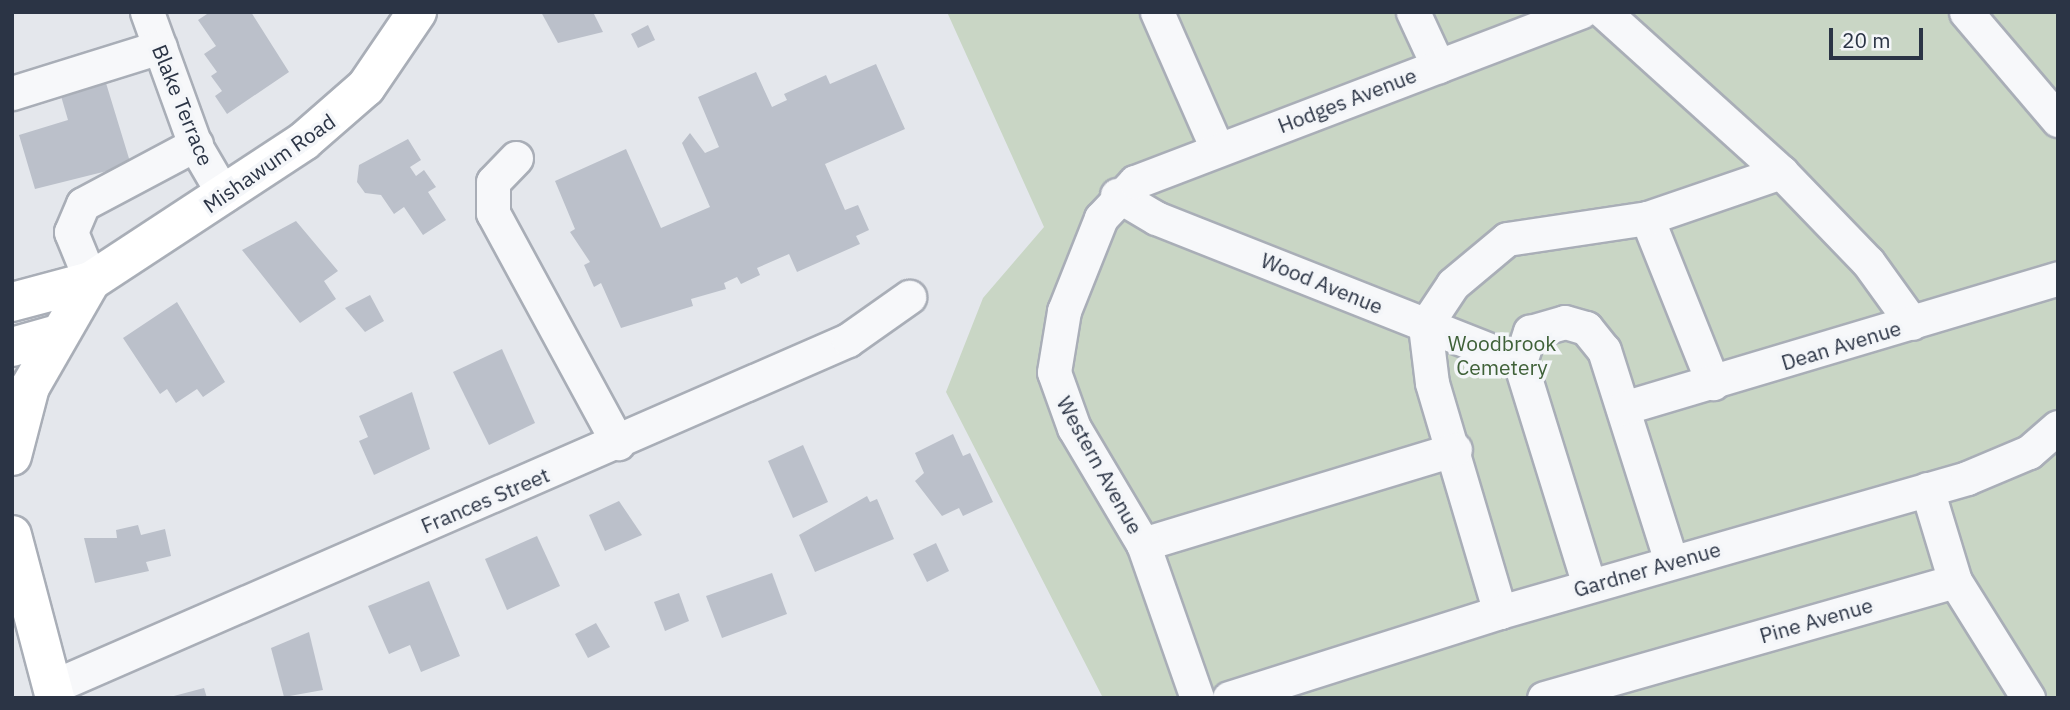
<!DOCTYPE html>
<html>
<head>
<meta charset="utf-8">
<style>
	body { margin:0 }
	#map { position:relative; width:2070px; height:710px; overflow:hidden; background:#e4e7ec; font-family:"IBM Plex Sans",sans-serif }
	div>[style] { position:absolute }
	[style*='--x'] { left:calc(var(--x)*1px); top:calc(var(--y)*1px); width:calc(var(--w)*1px); rotate:calc(var(--a)*1deg) }
	.green>* { inset:0; background:#c9d6c5 }
	.building>* { inset:0; background:#bbc0ca }
	.roads { filter:drop-shadow(2px 0 #a9aeb7) drop-shadow(-2px 0 #a9aeb7) drop-shadow(0 2px #a9aeb7) drop-shadow(0 -2px #a9aeb7) }
	.minor>* { height:33px; margin:-16.5px; padding:0 16.5px; transform-origin:16.5px; border-radius:16.5px; background:#f7f8fa }
	.major>* { height:38px; margin:-19px; padding:0 19px; transform-origin:19px; border-radius:19px; background:#fff }
	span { translate:-50% -50%; white-space:nowrap; text-align:center; line-height:1.15; -webkit-text-stroke:7px #f4f6f9; paint-order:stroke }
	.street-label { font-size:21px; color:#2b3445 }
	.park-label { font-size:21px; color:#3f6138 }
	.frame { position:absolute; inset:0; border:14px solid #2b3445; pointer-events:none }
	.scale { position:absolute; left:1829px; top:28px; width:94px; height:32px; box-sizing:border-box; border:4px solid #2b3445; border-top:0; padding-left:9px; font-size:21px; line-height:24px; white-space:nowrap; color:#2b3445; -webkit-text-stroke:5px #f4f6f9; paint-order:stroke }
</style>
</head>
<body>
<div id="map">
	<div class="green">
		<i style="clip-path:polygon(947px 12px,2058px 12px,2058px 698px,1103px 698px,946px 392px,983px 298px,1044px 227px)"></i>
	</div>
	<div class="building">
		<i style="clip-path:polygon(210px 12px,251px 12px,289px 72px,227px 114px,215px 96px,222px 91px,211px 76px,217px 72px,204px 54px,216px 46px,198px 20px)"></i>
		<i style="clip-path:polygon(541px 12px,593px 12px,603px 32px,558px 43px)"></i>
		<i style="clip-path:polygon(648px 25px,655px 40px,638px 48px,631px 34px)"></i>
		<i style="clip-path:polygon(876px 64px,905px 129px,825px 164px,845px 210px,858px 205px,869px 230px,856px 236px,860px 244px,797px 272px,789px 254px,757px 268px,760px 275px,741px 284px,737px 277px,724px 283px,726px 289px,691px 299px,693px 306px,621px 328px,601px 283px,594px 287px,584px 265px,590px 262px,570px 232px,575px 229px,555px 181px,626px 149px,661px 228px,710px 207px,682px 143px,690px 133px,705px 153px,719px 147px,698px 97px,756px 72px,772px 107px,787px 100px,784px 94px,826px 75px,830px 84px)"></i>
		<i style="clip-path:polygon(106px 83px,131px 165px,35px 189px,19px 135px,68px 120px,61px 96px)"></i>
		<i style="clip-path:polygon(408px 139px,421px 160px,410px 167px,416px 176px,424px 170px,436px 187px,428px 192px,446px 220px,423px 235px,404px 207px,394px 214px,381px 195px,365px 193px,357px 182px,359px 165px)"></i>
		<i style="clip-path:polygon(296px 221px,338px 271px,324px 281px,336px 299px,300px 323px,242px 250px)"></i>
		<i style="clip-path:polygon(370px 295px,384px 321px,365px 332px,345px 308px)"></i>
		<i style="clip-path:polygon(177px 302px,225px 382px,203px 397px,197px 389px,176px 403px,167px 389px,160px 394px,123px 338px)"></i>
		<i style="clip-path:polygon(502px 349px,535px 423px,489px 445px,453px 372px)"></i>
		<i style="clip-path:polygon(412px 392px,430px 449px,374px 475px,359px 441px,368px 437px,359px 416px)"></i>
		<i style="clip-path:polygon(953px 434px,963px 456px,970px 453px,993px 502px,963px 516px,959px 508px,942px 516px,915px 481px,924px 473px,915px 453px)"></i>
		<i style="clip-path:polygon(803px 445px,828px 502px,793px 518px,768px 461px)"></i>
		<i style="clip-path:polygon(867px 496px,870px 502px,877px 499px,894px 539px,815px 572px,799px 535px)"></i>
		<i style="clip-path:polygon(619px 501px,642px 535px,605px 551px,589px 515px)"></i>
		<i style="clip-path:polygon(138px 525px,141px 535px,165px 529px,171px 556px,146px 562px,149px 571px,95px 583px,84px 538px,117px 538px,116px 530px)"></i>
		<i style="clip-path:polygon(537px 536px,560px 586px,507px 610px,485px 559px)"></i>
		<i style="clip-path:polygon(936px 543px,949px 571px,927px 582px,913px 554px)"></i>
		<i style="clip-path:polygon(772px 573px,787px 614px,722px 638px,706px 596px)"></i>
		<i style="clip-path:polygon(429px 581px,460px 656px,421px 672px,410px 645px,389px 654px,368px 606px)"></i>
		<i style="clip-path:polygon(679px 593px,689px 621px,665px 631px,654px 602px)"></i>
		<i style="clip-path:polygon(596px 623px,610px 647px,588px 658px,575px 634px)"></i>
		<i style="clip-path:polygon(309px 632px,323px 690px,284px 697px,271px 648px)"></i>
		<i style="clip-path:polygon(204px 688px,207px 698px,170px 698px,170px 697px)"></i>
	</div>
	<div class="roads">
		<div class="minor">
			<i style="--x:147;--y:12;--w:144;--a:70.1"></i>
			<i style="--x:196;--y:147;--w:56;--a:59.7"></i>
			<i style="--x:1157;--y:12;--w:150;--a:66.3"></i>
			<i style="--x:1413;--y:12;--w:60;--a:65.2"></i>
			<i style="--x:1604;--y:12;--w:239;--a:42.1"></i>
			<i style="--x:1781;--y:172;--w:125;--a:46"></i>
			<i style="--x:1868;--y:262;--w:75;--a:54.2"></i>
			<i style="--x:1966;--y:12;--w:142;--a:49.6"></i>
			<i style="--x:12;--y:93;--w:155;--a:-17.3"></i>
			<i style="--x:516;--y:158;--w:33;--a:134"></i>
			<i style="--x:493;--y:182;--w:31;--a:90"></i>
			<i style="--x:493;--y:213;--w:262;--a:61.5"></i>
			<i style="--x:1117;--y:195;--w:45;--a:30.5"></i>
			<i style="--x:1156;--y:218;--w:391;--a:21.6"></i>
			<i style="--x:1520;--y:362;--w:32;--a:-72"></i>
			<i style="--x:1530;--y:332;--w:36;--a:-16"></i>
			<i style="--x:1565;--y:322;--w:22;--a:16"></i>
			<i style="--x:1586;--y:328;--w:28;--a:51"></i>
			<i style="--x:1604;--y:350;--w:221;--a:72.4"></i>
			<i style="--x:1647;--y:218;--w:178;--a:68.2"></i>
			<i style="--x:91;--y:281;--w:53;--a:-112.2"></i>
			<i style="--x:71;--y:232;--w:30;--a:-67"></i>
			<i style="--x:83;--y:204;--w:128;--a:-28"></i>
			<i style="--x:1425;--y:326;--w:50;--a:-56.3"></i>
			<i style="--x:1453;--y:284;--w:70;--a:-39.8"></i>
			<i style="--x:1507;--y:239;--w:142;--a:-8.5"></i>
			<i style="--x:1647;--y:218;--w:142;--a:-18.9"></i>
			<i style="--x:1425;--y:326;--w:57;--a:83"></i>
			<i style="--x:1432;--y:383;--w:239;--a:73.5"></i>
			<i style="--x:1520;--y:362;--w:233;--a:72.8"></i>
			<i style="--x:1623;--y:408;--w:454;--a:-16.6"></i>
			<i style="--x:1927;--y:489;--w:96;--a:73.1"></i>
			<i style="--x:1955;--y:581;--w:138;--a:58"></i>
			<i style="--x:1143;--y:544;--w:326;--a:-16.9"></i>
			<i style="--x:52;--y:687;--w:868;--a:-23.55"></i>
			<i style="--x:848;--y:340;--w:75;--a:-35.2"></i>
			<i style="--x:1197;--y:698;--w:163;--a:-109.3"></i>
			<i style="--x:1143;--y:544;--w:135;--a:-120.7"></i>
			<i style="--x:1074;--y:428;--w:59;--a:-109.7"></i>
			<i style="--x:1054;--y:372;--w:62;--a:-80.7"></i>
			<i style="--x:1064;--y:311;--w:100;--a:-68.3"></i>
			<i style="--x:1101;--y:218;--w:50;--a:-46.6"></i>
			<i style="--x:1135;--y:182;--w:477;--a:-20.9"></i>
			<i style="--x:1229;--y:698;--w:284;--a:-17.6"></i>
			<i style="--x:1500;--y:612;--w:486;--a:-16"></i>
			<i style="--x:1967;--y:478;--w:67;--a:-22.8"></i>
			<i style="--x:2029;--y:452;--w:38;--a:-41"></i>
			<i style="--x:1544;--y:698;--w:427;--a:-15.9"></i>
		</div>
		<div class="major">
			<i style="--x:12;--y:302;--w:82;--a:-14.9"></i>
			<i style="--x:91;--y:281;--w:255;--a:-33.3"></i>
			<i style="--x:304;--y:141;--w:82;--a:-41.1"></i>
			<i style="--x:366;--y:87;--w:91;--a:-55.8"></i>
			<i style="--x:12;--y:347;--w:44;--a:-15.9"></i>
			<i style="--x:12;--y:456;--w:71;--a:-75.4"></i>
			<i style="--x:30;--y:387;--w:122;--a:-60.1"></i>
			<i style="--x:12;--y:535;--w:169;--a:75.2"></i>
		</div>
	</div>
	<div class="street-label">
		<span style="left:1347px;top:100px;rotate:-21deg">Hodges Avenue</span>
		<span style="left:183px;top:105px;rotate:68deg">Blake Terrace</span>
		<span style="left:269px;top:163px;rotate:-35deg">Mishawum Road</span>
		<span style="left:1322px;top:283px;rotate:22deg">Wood Avenue</span>
		<span style="left:1841px;top:345px;rotate:-17deg">Dean Avenue</span>
		<span style="left:1100px;top:465px;rotate:61deg">Western Avenue</span>
		<span style="left:485px;top:500px;rotate:-23deg">Frances Street</span>
		<span style="left:1647px;top:569px;rotate:-16deg">Gardner Avenue</span>
		<span style="left:1816px;top:620px;rotate:-16deg">Pine Avenue</span>
	</div>
	<div class="park-label">
		<span style="left:1502px;top:355px">Woodbrook<br>Cemetery</span>
	</div>
	<div class="frame"></div>
	<div class="scale">20 m</div>
</div>
</body>
</html>
